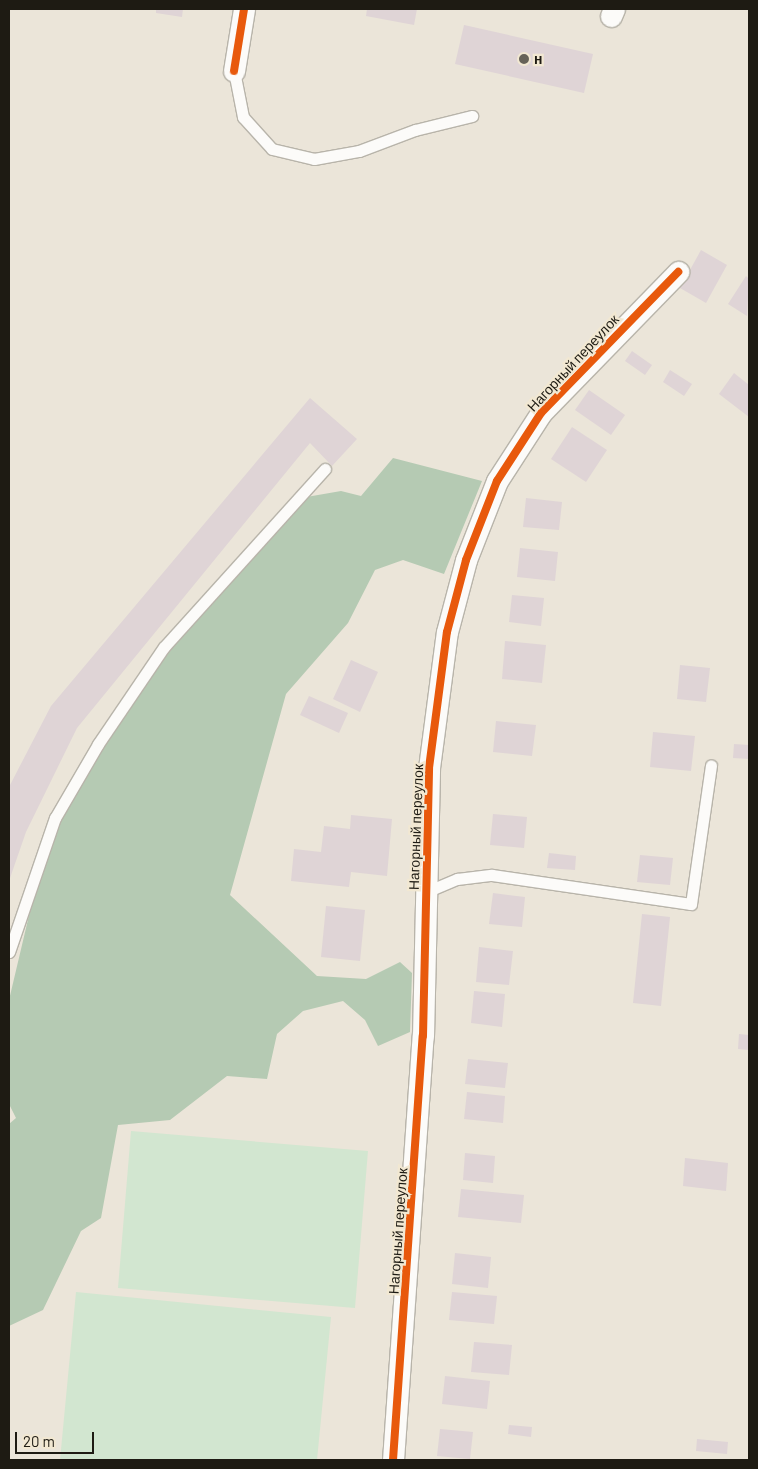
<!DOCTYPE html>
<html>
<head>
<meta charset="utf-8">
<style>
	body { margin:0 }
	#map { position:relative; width:758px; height:1469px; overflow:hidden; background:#ebe5d9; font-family:Barlow,sans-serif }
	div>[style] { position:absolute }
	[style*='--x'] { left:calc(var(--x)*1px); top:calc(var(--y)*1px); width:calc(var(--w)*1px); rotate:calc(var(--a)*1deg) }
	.green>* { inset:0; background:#d2e6d0 }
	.forest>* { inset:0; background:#b5cab3 }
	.building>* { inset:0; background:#dfd4d6 }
	.roads { filter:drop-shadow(1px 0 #b8b4aa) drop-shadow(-1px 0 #b8b4aa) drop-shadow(0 1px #b8b4aa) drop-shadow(0 -1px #b8b4aa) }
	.lane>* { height:11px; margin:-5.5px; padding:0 5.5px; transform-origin:5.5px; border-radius:5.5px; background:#fcfbf9 }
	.street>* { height:21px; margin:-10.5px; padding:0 10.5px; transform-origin:10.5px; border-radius:10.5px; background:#fcfbf9 }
	.cycleway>* { height:8px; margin:-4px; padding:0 4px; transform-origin:4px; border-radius:4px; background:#e8590c }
	.dots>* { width:14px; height:14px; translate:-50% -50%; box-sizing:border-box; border:2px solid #f2e8d2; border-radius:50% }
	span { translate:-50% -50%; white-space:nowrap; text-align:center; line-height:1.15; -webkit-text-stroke:4.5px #f2e8d2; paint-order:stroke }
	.poi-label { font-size:14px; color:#1e1b13; font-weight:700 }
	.left { translate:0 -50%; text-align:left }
	.street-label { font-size:14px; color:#1e1b13 }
	.frame { position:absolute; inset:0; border:10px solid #1e1b13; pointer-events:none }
	.scale { position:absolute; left:15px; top:1432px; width:79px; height:22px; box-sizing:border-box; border:2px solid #1e1b13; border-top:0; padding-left:6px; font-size:15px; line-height:18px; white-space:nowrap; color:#1e1b13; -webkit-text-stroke:4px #f2e8d2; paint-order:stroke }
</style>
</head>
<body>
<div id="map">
	<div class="green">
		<i style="clip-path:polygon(131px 1131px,368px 1151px,355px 1308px,118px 1288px)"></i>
		<i style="clip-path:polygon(76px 1292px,331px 1317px,317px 1460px,60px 1460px)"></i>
	</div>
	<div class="forest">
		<i style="clip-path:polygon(393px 458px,482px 481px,444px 574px,403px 560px,375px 570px,348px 623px,286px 694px,230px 895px,317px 976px,366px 979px,400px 962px,412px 973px,410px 1032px,378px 1046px,365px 1020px,343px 1001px,303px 1011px,277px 1034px,267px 1079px,227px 1076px,170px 1120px,118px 1125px,101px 1218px,81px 1231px,43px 1310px,9px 1326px,9px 1124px,16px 1118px,9px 1104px,9px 1000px,43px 856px,100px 741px,156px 662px,295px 499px,341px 491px,361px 496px)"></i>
	</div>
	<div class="building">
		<i style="clip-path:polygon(156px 9px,183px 9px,182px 17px,156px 13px)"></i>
		<i style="clip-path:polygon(367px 9px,417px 9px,414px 25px,366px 16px)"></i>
		<i style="clip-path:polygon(464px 25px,593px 54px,584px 93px,455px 64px)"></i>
		<i style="clip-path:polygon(701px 250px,727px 265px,706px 303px,680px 288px)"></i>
		<i style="clip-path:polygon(746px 276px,749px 279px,747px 316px,728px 304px)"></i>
		<i style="clip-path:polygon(632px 351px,652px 365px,645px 375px,625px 361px)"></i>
		<i style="clip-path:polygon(670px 370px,692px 384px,684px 396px,663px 382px)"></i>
		<i style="clip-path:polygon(734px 373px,749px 385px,749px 417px,719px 394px)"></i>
		<i style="clip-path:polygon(589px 390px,625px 415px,611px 435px,575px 410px)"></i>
		<i style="clip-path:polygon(310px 398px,357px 439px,332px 466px,310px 443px,77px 728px,26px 832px,9px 881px,9px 787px,51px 706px)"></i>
		<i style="clip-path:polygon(572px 427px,607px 450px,586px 482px,551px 459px)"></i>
		<i style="clip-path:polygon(526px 498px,562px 502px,559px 530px,523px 527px)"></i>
		<i style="clip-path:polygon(520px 548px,558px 552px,555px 581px,517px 577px)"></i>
		<i style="clip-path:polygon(512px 595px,544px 598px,541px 626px,509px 622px)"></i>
		<i style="clip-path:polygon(505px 641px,546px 645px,542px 683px,502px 679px)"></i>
		<i style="clip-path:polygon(351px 660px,378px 672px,360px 712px,333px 699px)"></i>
		<i style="clip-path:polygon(680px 665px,710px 668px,706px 702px,677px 699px)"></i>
		<i style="clip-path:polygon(309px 696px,348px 713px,339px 733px,300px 715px)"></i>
		<i style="clip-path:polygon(496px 721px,536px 725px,532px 756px,493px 752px)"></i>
		<i style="clip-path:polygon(653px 732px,695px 736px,691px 771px,650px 767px)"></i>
		<i style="clip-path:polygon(734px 744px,749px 745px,749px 759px,733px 758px)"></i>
		<i style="clip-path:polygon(493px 814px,527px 817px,524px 848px,490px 845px)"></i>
		<i style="clip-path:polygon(351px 815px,392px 819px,387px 876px,351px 872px,349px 887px,291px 881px,294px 849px,321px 852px,324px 826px,350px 829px)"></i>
		<i style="clip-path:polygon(549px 853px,576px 856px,575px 870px,547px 868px)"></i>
		<i style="clip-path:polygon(640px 855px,673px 858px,670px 885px,637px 882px)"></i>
		<i style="clip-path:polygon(493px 893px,525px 897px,522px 927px,489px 924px)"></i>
		<i style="clip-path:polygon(326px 906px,365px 910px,360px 961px,321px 957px)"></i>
		<i style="clip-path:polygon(642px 914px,670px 917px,661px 1006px,633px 1003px)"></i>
		<i style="clip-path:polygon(479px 947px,513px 951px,509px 985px,476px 982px)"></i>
		<i style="clip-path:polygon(474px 991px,505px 994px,502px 1027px,471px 1023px)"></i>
		<i style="clip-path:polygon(739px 1034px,749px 1035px,749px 1050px,738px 1049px)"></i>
		<i style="clip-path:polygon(468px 1059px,508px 1063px,505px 1088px,465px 1084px)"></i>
		<i style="clip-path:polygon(467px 1092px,505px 1096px,503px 1123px,464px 1119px)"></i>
		<i style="clip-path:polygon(465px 1153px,495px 1156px,493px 1183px,463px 1180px)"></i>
		<i style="clip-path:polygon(685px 1158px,728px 1163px,726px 1191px,683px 1186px)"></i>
		<i style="clip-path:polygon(461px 1189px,524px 1195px,521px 1223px,458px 1217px)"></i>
		<i style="clip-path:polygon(455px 1253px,491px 1257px,488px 1288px,452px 1284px)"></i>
		<i style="clip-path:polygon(452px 1292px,497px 1296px,494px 1324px,449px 1320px)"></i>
		<i style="clip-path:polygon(474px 1342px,512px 1345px,509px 1375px,471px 1372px)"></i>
		<i style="clip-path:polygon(445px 1376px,490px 1381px,487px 1409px,442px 1404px)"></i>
		<i style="clip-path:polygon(509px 1425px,532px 1427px,531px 1437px,508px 1434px)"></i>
		<i style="clip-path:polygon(440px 1429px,473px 1432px,470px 1459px,437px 1456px)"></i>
		<i style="clip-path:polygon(697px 1439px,728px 1442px,727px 1454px,696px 1451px)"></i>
	</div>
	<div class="roads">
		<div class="lane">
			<i style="--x:234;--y:71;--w:47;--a:78.9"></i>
			<i style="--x:243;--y:117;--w:43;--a:47.8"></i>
			<i style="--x:272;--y:149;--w:43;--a:13.4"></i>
			<i style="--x:314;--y:159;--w:46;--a:-10.1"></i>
			<i style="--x:359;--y:151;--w:60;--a:-20.6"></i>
			<i style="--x:415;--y:130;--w:59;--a:-13.8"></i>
			<i style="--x:426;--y:892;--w:34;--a:-23"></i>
			<i style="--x:457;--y:879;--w:35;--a:-7"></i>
			<i style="--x:492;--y:875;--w:201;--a:8.3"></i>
			<i style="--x:691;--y:904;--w:140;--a:-81.8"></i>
			<i style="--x:9;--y:952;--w:142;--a:-71.1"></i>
			<i style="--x:55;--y:818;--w:86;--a:-59.8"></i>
			<i style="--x:98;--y:744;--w:117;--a:-55.8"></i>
			<i style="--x:164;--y:647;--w:240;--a:-47.9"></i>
		</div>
		<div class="street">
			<i style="--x:611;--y:16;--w:8;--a:-67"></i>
			<i style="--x:234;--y:71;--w:63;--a:-80.8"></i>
			<i style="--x:393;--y:1460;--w:425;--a:-86"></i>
			<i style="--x:423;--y:1036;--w:268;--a:-88.7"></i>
			<i style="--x:429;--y:768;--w:137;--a:-82.5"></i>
			<i style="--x:447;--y:632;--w:74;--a:-75.2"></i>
			<i style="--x:466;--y:560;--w:85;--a:-68.6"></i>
			<i style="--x:497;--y:481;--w:81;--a:-57.1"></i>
			<i style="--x:541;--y:413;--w:197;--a:-45.8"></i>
		</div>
	</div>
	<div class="cycleway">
		<i style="--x:234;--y:71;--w:63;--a:-80.8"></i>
		<i style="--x:393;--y:1460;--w:425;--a:-86"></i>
		<i style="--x:423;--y:1036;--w:268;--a:-88.7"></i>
		<i style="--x:429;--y:768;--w:137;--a:-82.5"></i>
		<i style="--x:447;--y:632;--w:74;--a:-75.2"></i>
		<i style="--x:466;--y:560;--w:85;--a:-68.6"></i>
		<i style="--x:497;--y:481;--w:81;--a:-57.1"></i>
		<i style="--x:541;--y:413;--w:197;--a:-45.8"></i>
	</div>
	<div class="dots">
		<i style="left:524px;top:59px;background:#666258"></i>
	</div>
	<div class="poi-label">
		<span class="left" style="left:534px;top:59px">н</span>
	</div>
	<div class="street-label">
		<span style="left:573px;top:363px;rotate:-47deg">Нагорный переулок</span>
		<span style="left:416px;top:827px;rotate:-88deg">Нагорный переулок</span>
		<span style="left:398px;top:1231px;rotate:-86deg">Нагорный переулок</span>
	</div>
	<div class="frame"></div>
	<div class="scale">20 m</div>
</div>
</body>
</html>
